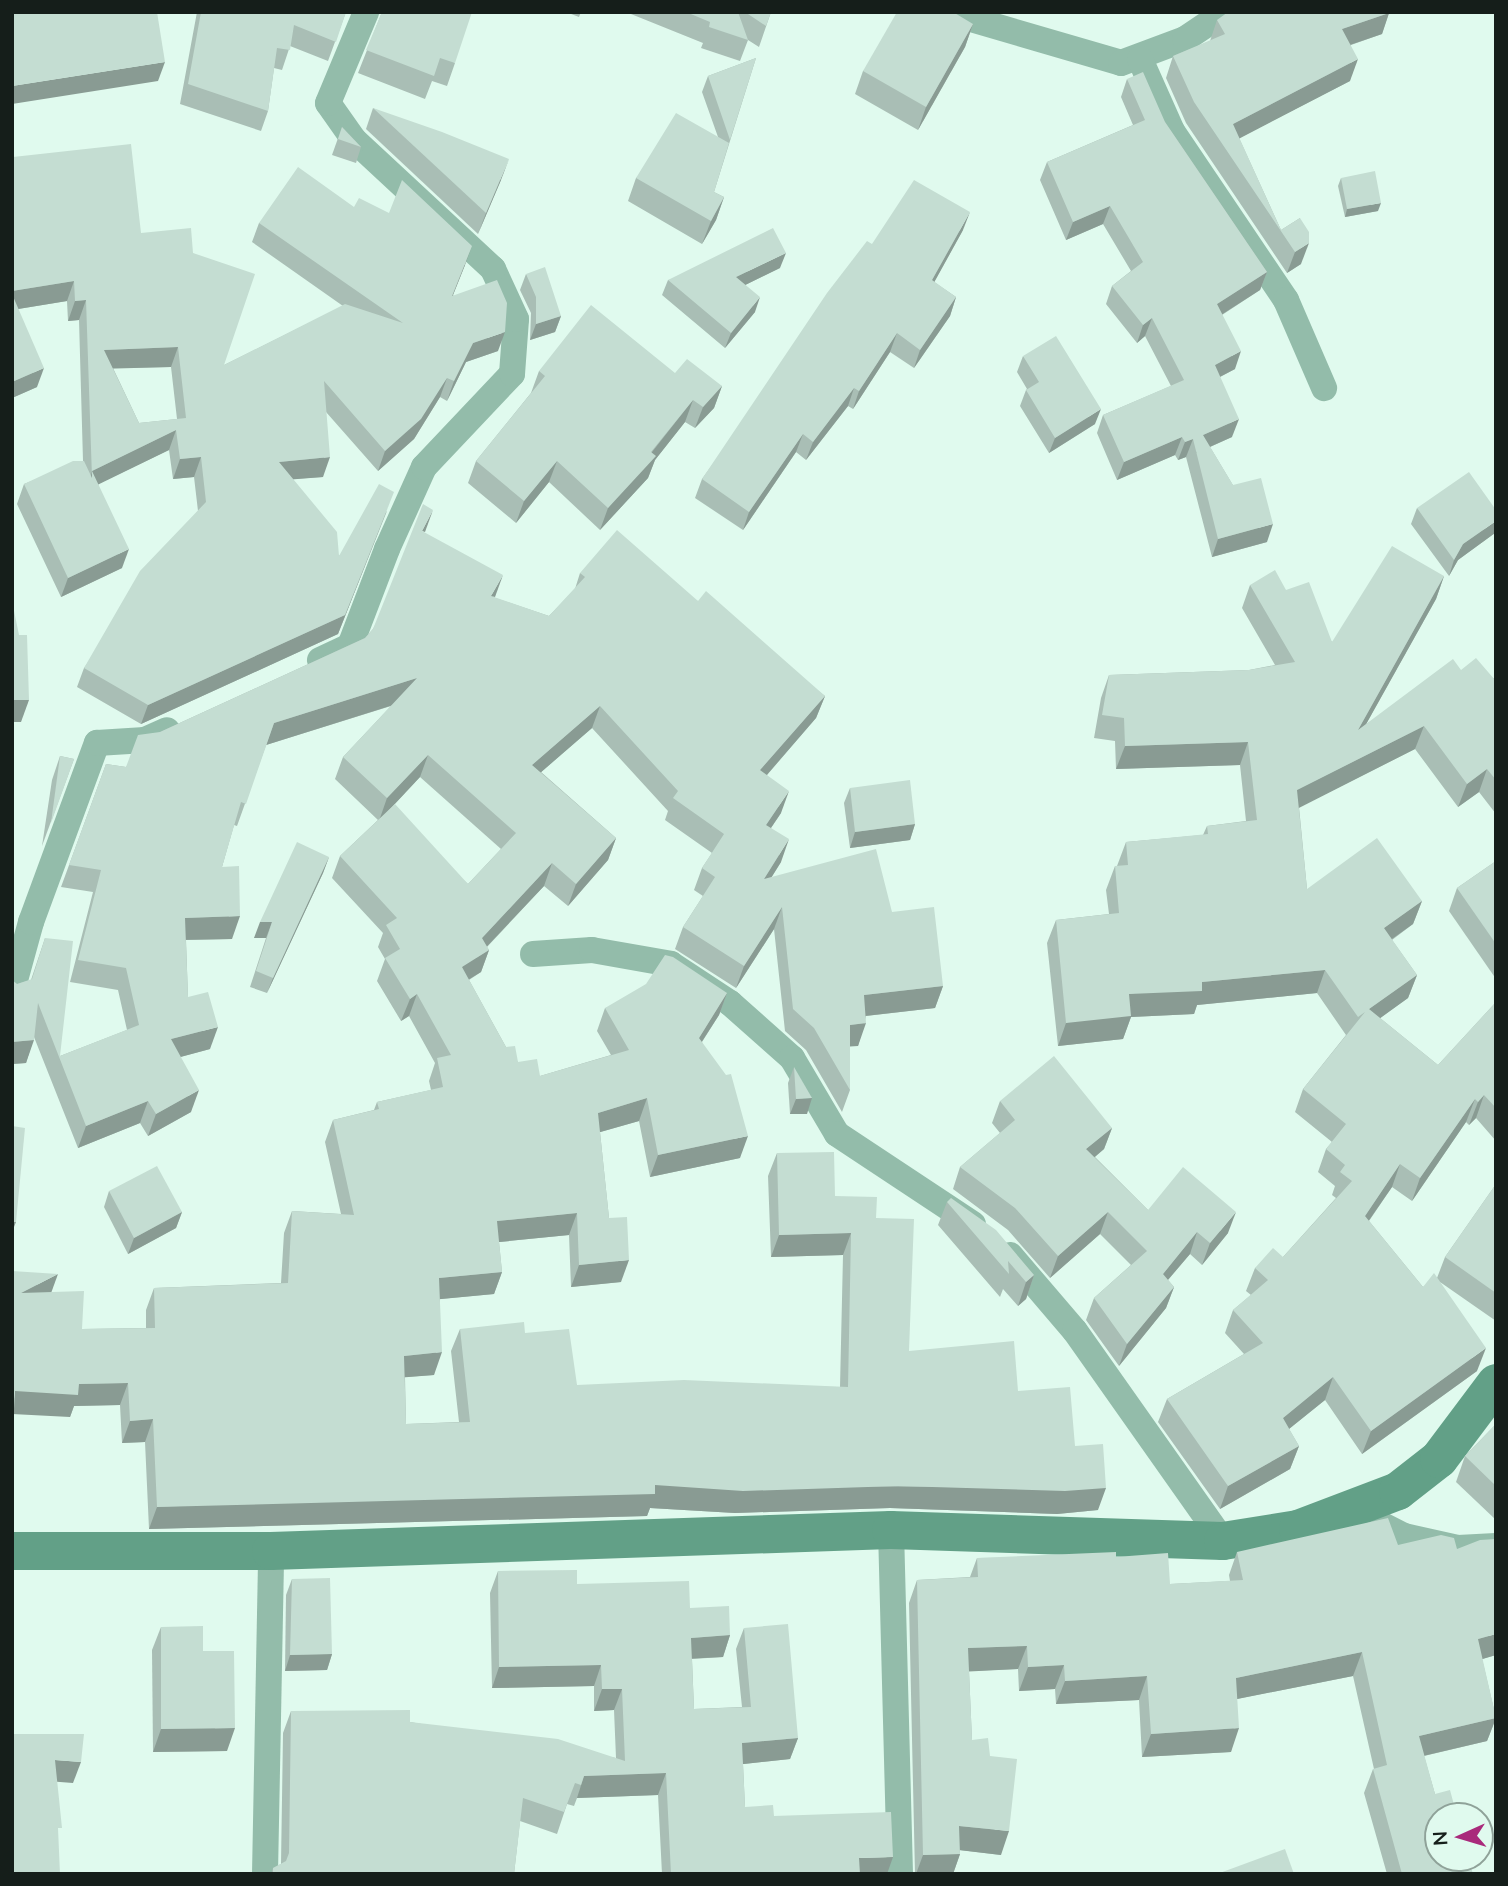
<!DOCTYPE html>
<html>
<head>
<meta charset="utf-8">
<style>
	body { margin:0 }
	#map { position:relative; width:1508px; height:1886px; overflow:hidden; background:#e0faee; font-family:Lato,sans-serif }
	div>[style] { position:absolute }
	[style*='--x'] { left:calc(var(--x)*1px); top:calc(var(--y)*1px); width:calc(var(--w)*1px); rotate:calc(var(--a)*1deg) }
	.street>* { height:26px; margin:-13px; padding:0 13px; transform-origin:13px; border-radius:13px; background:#93bcaa }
	.secondary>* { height:38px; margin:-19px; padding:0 19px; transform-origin:19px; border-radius:19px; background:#62a087 }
	.wall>* { inset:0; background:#a9beb5 }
	.shaded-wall>* { inset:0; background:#899b93 }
	.building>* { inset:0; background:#c4ddd2 }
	span { translate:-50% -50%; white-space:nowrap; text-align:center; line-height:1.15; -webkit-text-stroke:7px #e0faee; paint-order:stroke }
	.frame { position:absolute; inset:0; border:14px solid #151e1a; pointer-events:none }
	.north { position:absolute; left:1424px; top:1802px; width:70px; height:70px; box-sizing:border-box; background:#e0faee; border:2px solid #8fa299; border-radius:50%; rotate:266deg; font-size:19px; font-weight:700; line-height:28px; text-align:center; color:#151e1a }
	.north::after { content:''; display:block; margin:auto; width:24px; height:32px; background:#a92a7b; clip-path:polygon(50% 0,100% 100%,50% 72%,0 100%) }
</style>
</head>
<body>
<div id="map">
	<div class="street">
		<i style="--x:947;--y:12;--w:181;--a:16.3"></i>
		<i style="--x:1121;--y:63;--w:68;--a:-20.6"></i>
		<i style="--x:1185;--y:39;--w:48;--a:-34"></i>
		<i style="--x:1140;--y:59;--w:79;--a:66"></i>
		<i style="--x:1172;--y:131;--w:204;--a:56"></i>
		<i style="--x:1286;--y:300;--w:96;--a:66.6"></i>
		<i style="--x:320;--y:660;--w:33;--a:-25"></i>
		<i style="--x:350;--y:646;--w:104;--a:-69.1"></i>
		<i style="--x:387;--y:549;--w:90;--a:-65.7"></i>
		<i style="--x:424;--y:467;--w:128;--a:-46.6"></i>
		<i style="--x:512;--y:374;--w:55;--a:-85.8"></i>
		<i style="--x:516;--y:319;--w:55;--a:-114.7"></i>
		<i style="--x:493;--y:269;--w:190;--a:-137.1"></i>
		<i style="--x:354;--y:140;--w:45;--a:-125.1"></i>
		<i style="--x:328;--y:103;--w:99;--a:-67.3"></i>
		<i style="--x:533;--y:954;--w:59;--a:-3.9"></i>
		<i style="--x:592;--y:950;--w:80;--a:10"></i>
		<i style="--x:671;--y:964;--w:71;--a:33.5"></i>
		<i style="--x:730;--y:1003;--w:83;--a:41.6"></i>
		<i style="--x:792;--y:1058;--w:88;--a:59.4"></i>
		<i style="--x:837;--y:1134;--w:163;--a:33.5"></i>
		<i style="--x:12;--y:991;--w:72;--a:-74.6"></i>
		<i style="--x:31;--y:922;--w:191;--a:-69.8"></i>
		<i style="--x:97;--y:743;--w:48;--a:-3.6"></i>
		<i style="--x:145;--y:740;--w:24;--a:-24"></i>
		<i style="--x:1010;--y:1255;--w:100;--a:49.5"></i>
		<i style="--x:1075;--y:1331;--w:257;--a:54.8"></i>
		<i style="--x:1361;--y:1514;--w:48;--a:27.1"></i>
		<i style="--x:1404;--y:1536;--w:55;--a:12.5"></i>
		<i style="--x:1458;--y:1548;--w:38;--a:-3"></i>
		<i style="--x:891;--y:1530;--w:344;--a:88.5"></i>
		<i style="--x:265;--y:1874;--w:323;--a:-88.9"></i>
	</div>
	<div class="secondary">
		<i style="--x:12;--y:1551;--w:259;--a:0"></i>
		<i style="--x:271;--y:1551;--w:620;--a:-1.94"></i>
		<i style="--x:891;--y:1530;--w:332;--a:1.9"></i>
		<i style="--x:1223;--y:1541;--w:76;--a:-9.1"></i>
		<i style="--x:1298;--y:1529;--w:107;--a:-20.8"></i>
		<i style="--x:1398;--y:1491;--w:52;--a:-38"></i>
		<i style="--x:1439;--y:1459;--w:95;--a:-53.1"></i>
	</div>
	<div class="wall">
		<i style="clip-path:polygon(197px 12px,346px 12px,328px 61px,290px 46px,282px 70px,274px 68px,268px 111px,261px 131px,180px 104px)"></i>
		<i style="clip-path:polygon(382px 12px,455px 63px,447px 86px,432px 81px,425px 99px,358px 73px)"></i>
		<i style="clip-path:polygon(566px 12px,581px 12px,579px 17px)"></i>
		<i style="clip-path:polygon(626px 12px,771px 12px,759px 47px,748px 40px,740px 61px,701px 48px,703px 43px)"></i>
		<i style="clip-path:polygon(1389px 13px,1382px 34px,1351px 45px,1350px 81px,1239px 138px,1281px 230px,1300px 218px,1301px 264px,1287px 273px,1186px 123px,1166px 78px,1173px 56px,1210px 41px,1217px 20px)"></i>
		<i style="clip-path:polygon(973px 24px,965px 47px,918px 130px,855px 94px,863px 71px)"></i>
		<i style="clip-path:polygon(756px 58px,714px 192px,724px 197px,716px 220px,702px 244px,628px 201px,636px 178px,718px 137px,702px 92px,708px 76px)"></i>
		<i style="clip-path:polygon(1127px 79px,1165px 122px,1267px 272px,1260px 290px,1222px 315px,1235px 369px,1220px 377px,1232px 437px,1210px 447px,1267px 542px,1212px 557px,1186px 457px,1178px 460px,1175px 455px,1117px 480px,1097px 433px,1103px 415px,1171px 386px,1145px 336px,1137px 343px,1106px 304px,1112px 286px,1131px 271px,1103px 224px,1066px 240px,1040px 180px,1047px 162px,1133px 125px,1121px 97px)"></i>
		<i style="clip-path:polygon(373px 108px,501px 180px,478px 234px,366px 129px)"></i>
		<i style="clip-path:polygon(342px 127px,361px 147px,356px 163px,332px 155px)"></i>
		<i style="clip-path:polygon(evenodd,13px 157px,141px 233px,193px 253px,224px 365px,343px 306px,252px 242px,259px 223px,354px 207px,465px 265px,453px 295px,498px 351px,466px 362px,447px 401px,440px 397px,414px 439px,378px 471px,326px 412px,323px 477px,293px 479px,339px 556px,387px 511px,338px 634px,141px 724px,77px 687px,84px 668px,198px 511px,194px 477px,173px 479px,169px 450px,98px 484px,122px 568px,61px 597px,17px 504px,24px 484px,83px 461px,79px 320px,68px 321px,67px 301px,18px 309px,37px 387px,12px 398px,13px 157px,171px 367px,177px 419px,139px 423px,113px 368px,171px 367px)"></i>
		<i style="clip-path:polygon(1341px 178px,1378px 211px,1345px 217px,1338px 186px)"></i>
		<i style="clip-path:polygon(963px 230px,934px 282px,956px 297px,950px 316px,914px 368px,890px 352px,853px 409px,848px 406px,806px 460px,796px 452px,743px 530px,695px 498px,702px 479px,872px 244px)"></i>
		<i style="clip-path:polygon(780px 268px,745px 285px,755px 312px,725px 348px,662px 295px,668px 280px)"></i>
		<i style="clip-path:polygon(526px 274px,561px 316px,555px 332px,530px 340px,531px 313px,520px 290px)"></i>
		<i style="clip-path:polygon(1023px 356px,1095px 424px,1049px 453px,1020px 406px,1026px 390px,1027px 389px,1017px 372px)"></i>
		<i style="clip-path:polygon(539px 371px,675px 373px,722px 386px,714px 408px,695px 428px,685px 422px,655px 460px,648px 478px,600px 530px,549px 482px,516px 523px,468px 483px,476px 461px,531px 393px)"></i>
		<i style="clip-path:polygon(1496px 429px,1496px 446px,1494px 444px,1494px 434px)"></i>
		<i style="clip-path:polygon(1417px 508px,1495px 533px,1458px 560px,1449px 576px,1411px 524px)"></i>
		<i style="clip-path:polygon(evenodd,425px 533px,495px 598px,549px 616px,575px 589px,580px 573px,698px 601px,825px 696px,816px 718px,767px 775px,781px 813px,771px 828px,781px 862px,771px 878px,892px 912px,943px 986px,935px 1008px,866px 1016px,858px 1046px,850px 1046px,850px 1090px,842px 1112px,806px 1050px,785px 1031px,774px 929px,736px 988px,675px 949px,683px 927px,703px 896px,694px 890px,702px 868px,712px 853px,665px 820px,668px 811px,592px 728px,541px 772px,616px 838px,608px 860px,568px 906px,544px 886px,487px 947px,489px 950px,481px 972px,469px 980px,506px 1047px,518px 1062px,540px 1076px,611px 1055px,597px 1031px,605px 1008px,727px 993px,719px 1015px,702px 1042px,740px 1158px,650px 1177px,639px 1121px,600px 1132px,609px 1218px,621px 1282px,571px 1287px,569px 1235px,499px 1242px,502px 1272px,494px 1294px,440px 1299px,434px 1375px,405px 1377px,406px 1424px,459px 1422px,451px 1351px,460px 1329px,525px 1333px,577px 1385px,840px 1387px,843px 1255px,771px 1257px,768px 1176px,777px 1153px,835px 1196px,876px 1218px,909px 1351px,1018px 1391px,1075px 1446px,1098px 1510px,1057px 1514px,890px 1508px,735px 1513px,650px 1508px,647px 1516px,149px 1529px,145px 1442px,122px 1443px,120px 1405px,74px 1406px,70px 1417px,12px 1271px,51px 1292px,82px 1329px,146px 1328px,146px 1310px,154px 1288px,281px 1283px,284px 1233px,292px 1211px,341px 1214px,325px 1142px,333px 1120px,374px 1110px,377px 1102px,431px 1090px,429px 1081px,435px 1063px,409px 1016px,401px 1021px,377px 981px,385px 959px,378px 947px,383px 933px,332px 878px,340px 856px,378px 820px,335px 779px,343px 757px,391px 706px,266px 745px,237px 826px,234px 825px,222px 867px,232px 939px,186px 940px,188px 997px,210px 1049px,180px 1057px,191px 1112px,148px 1136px,140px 1123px,78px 1148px,34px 1037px,26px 1063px,12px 1064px,12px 980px,17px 984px,31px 980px,45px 938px,60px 1056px,127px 1030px,118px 990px,70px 982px,93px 892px,61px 887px,106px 764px,126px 767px,160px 732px,365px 638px,373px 629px,425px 533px,420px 777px,501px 849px,468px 884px,386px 813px,420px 777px)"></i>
		<i style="clip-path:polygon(1444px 576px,1436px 599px,1366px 724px,1461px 670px,1496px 679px,1496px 814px,1479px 792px,1458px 807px,1415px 749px,1299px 807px,1307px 889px,1422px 901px,1413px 924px,1392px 940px,1417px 975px,1408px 998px,1380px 1018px,1438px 1065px,1496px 1002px,1496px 1141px,1476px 1118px,1469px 1125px,1466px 1122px,1412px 1201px,1392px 1187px,1369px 1221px,1423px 1287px,1437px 1278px,1445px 1257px,1496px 1184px,1496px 1321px,1440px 1282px,1477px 1371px,1362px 1454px,1325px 1400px,1289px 1429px,1299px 1446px,1290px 1469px,1220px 1509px,1158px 1422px,1167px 1399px,1244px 1354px,1225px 1333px,1233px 1310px,1251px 1295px,1246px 1291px,1255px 1268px,1283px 1257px,1336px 1198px,1332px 1195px,1335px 1186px,1318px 1172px,1326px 1149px,1332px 1142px,1295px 1112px,1303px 1089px,1346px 1035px,1317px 993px,1197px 1005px,1194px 1014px,1131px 1017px,1123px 1039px,1058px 1046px,1047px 943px,1056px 920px,1109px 914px,1106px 890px,1115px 866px,1117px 866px,1126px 842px,1203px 835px,1207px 826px,1246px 821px,1240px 765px,1116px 769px,1115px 741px,1094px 738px,1101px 698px,1109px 675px,1249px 670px,1275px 665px,1242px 608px,1250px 585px,1286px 590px,1332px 642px)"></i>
		<i style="clip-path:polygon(60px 756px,74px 759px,42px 846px,52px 780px)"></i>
		<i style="clip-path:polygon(850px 788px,915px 824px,910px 840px,850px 848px,844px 803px)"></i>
		<i style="clip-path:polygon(329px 857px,323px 873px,267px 993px,250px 987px,266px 938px,254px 938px)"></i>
		<i style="clip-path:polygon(1496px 861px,1496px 979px,1449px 911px,1457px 888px)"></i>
		<i style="clip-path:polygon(794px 1067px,807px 1114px,790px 1114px,788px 1083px)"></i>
		<i style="clip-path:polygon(1000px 1101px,1112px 1128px,1104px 1149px,1095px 1157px,1148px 1210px,1228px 1233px,1202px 1265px,1190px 1254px,1168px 1280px,1174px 1287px,1166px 1308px,1119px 1366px,1086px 1320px,1094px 1298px,1131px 1265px,1100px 1234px,1050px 1278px,1008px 1230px,953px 1189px,960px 1167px,1000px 1133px,992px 1123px)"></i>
		<i style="clip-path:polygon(109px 1191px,182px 1212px,176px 1228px,128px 1254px,104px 1207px)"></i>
		<i style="clip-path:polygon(947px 1202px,1034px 1275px,1026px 1299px,1018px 1306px,1003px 1289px,1000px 1297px,938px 1225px)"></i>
		<i style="clip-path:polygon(1496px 1424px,1496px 1520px,1456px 1482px,1465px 1456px)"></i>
		<i style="clip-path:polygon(1398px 1545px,1457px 1549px,1496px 1655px,1482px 1659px,1496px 1718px,1487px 1741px,1424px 1756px,1435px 1794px,1473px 1874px,1387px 1874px,1364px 1793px,1373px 1769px,1374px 1769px,1353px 1676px,1237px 1699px,1231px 1752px,1142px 1757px,1139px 1700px,1056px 1704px,1055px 1689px,1019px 1691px,1018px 1669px,969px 1671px,972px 1740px,1001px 1855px,960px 1850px,960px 1854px,953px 1874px,915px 1874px,909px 1603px,917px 1580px,970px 1577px,977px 1558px,1116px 1557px,1170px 1584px,1230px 1581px,1229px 1575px,1237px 1552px)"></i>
		<i style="clip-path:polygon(498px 1571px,577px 1584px,690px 1608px,730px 1635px,723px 1657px,692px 1659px,694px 1709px,742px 1707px,736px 1649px,744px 1628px,798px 1738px,790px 1759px,743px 1764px,745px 1807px,774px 1816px,887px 1874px,662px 1874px,658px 1795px,577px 1798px,574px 1806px,567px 1804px,557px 1834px,520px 1821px,514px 1874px,271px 1874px,273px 1868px,281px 1864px,283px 1733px,291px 1711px,410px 1722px,616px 1758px,614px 1710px,594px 1711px,594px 1686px,492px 1688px,490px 1593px)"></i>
		<i style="clip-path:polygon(292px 1579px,332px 1654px,327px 1670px,285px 1671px,286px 1595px)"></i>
		<i style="clip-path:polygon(161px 1627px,227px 1751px,153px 1752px,152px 1650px)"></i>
	</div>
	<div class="shaded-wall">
		<i style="clip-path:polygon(1389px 13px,1382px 34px,1335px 50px,1342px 29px)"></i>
		<i style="clip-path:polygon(973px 24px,965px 47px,918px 130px,926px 107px)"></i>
		<i style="clip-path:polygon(1358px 59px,1350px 81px,1225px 146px,1233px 124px)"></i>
		<i style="clip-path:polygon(165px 62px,158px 81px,12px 104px,12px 86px)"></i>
		<i style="clip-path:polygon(509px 159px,501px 180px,478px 234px,486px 213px)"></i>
		<i style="clip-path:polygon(724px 197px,716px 220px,702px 244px,711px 221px)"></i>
		<i style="clip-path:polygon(1381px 203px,1378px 211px,1345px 217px,1347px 209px)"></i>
		<i style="clip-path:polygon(1110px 206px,1103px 224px,1066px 240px,1073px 222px)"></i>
		<i style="clip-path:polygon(970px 212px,963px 230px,925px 299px,932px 280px)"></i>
		<i style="clip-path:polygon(1309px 243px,1301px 264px,1287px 273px,1295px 252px)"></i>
		<i style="clip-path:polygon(472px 246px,465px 265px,445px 315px,452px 296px)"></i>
		<i style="clip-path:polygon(786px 253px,780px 268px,731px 292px,736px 277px)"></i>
		<i style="clip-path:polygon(1267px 272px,1260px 290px,1210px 322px,1217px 304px)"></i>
		<i style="clip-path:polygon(74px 281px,67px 301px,12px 310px,12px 291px)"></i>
		<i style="clip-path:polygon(760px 297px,755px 312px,725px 348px,731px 333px)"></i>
		<i style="clip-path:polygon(956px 297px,950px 316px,914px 368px,920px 350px)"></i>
		<i style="clip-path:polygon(86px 300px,79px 320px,68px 321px,75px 301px)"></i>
		<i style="clip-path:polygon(561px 316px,555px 332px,530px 340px,536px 324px)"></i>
		<i style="clip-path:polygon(1152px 318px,1145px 336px,1137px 343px,1143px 325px)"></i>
		<i style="clip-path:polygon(505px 332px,498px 351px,466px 362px,447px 401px,454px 381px,473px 343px)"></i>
		<i style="clip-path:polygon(897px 333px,890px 352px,853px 409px,859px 391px)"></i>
		<i style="clip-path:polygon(178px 347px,171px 367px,97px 369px,104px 350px)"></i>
		<i style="clip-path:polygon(1241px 351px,1235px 369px,1208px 383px,1215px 365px)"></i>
		<i style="clip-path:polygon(44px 368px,37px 387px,12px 398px,12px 382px)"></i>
		<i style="clip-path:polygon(447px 378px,440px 397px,414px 439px,378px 471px,385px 451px)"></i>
		<i style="clip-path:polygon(722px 386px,714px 408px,695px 428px,703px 407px)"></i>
		<i style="clip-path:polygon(854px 388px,848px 406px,806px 460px,813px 442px)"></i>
		<i style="clip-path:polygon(693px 400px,685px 422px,655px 460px,648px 478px,600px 530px,608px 508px)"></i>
		<i style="clip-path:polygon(1101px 409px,1095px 424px,1049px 453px,1055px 438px)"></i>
		<i style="clip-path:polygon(1239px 419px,1232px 437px,1196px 453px,1203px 435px)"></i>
		<i style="clip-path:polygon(176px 430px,169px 450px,87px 490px,92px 471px)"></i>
		<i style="clip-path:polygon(803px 434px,796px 452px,743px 530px,749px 512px)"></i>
		<i style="clip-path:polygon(1182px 437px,1175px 455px,1117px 480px,1124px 462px)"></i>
		<i style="clip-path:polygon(1193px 439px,1186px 457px,1178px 460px,1185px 442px)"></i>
		<i style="clip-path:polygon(201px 457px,194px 477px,173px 479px,180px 459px)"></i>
		<i style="clip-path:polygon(330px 457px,323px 477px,272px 481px,279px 462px)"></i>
		<i style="clip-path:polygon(557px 461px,549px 482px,516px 523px,524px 501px)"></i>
		<i style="clip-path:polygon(394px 492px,338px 634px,141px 724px,148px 705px,345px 615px)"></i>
		<i style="clip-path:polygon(433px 510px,425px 532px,422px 531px)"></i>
		<i style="clip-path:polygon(1496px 521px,1495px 533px,1458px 560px,1449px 576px,1454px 560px,1463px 544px)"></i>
		<i style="clip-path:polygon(1273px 524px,1267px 542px,1212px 557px,1218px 539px)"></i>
		<i style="clip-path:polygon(129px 549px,122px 568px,61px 597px,68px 578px)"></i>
		<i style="clip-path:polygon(503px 575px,495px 597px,491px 596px)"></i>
		<i style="clip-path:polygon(1444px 576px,1436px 599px,1350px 753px,1358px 730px)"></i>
		<i style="clip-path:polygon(417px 678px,409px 700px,266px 745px,274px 723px)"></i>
		<i style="clip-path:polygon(825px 696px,816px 718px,752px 792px,760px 770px)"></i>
		<i style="clip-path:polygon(12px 700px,29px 700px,21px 722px,12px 722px)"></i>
		<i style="clip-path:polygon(600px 706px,592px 728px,524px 787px,532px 765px)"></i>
		<i style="clip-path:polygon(1424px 726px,1415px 749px,1289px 813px,1297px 790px)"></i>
		<i style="clip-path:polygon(1248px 742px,1240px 765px,1116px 769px,1125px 746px)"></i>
		<i style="clip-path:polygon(428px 755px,420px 777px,379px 821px,387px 798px)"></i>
		<i style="clip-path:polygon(1487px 769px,1479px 792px,1458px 807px,1467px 784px)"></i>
		<i style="clip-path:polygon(789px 791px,781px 813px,758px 847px,766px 825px)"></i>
		<i style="clip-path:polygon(915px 824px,910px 840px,850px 848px,855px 832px)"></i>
		<i style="clip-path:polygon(616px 838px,608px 860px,568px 906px,576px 884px)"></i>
		<i style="clip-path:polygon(789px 839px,781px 862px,756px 902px,764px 879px)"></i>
		<i style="clip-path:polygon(329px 857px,323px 873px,267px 993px,273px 978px)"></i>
		<i style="clip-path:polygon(552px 863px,544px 886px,476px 958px,489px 950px,481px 972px,453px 989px,462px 967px,482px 938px)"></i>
		<i style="clip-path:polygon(1422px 901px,1413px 924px,1375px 951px,1384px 928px)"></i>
		<i style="clip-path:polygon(782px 907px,774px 929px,736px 988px,744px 966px)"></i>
		<i style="clip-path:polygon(240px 916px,232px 939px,177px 940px,185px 918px)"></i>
		<i style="clip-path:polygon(260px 922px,272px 922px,266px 938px,254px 938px)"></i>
		<i style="clip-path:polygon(1325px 970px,1317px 993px,1197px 1005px,1194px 1014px,1131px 1017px,1123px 1039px,1058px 1046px,1066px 1023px,1129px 994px,1202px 982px)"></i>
		<i style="clip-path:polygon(1417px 975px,1408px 998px,1361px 1032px,1369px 1009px)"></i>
		<i style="clip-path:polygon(943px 986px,935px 1008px,856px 1017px,864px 995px)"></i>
		<i style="clip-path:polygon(727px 993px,719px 1015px,690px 1060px,699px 1038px)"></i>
		<i style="clip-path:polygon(417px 994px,409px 1016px,401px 1021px,410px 999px)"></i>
		<i style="clip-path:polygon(866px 1023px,858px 1046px,842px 1047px,850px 1025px)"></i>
		<i style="clip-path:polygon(218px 1027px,210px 1049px,162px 1062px,171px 1039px)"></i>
		<i style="clip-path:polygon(34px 1040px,26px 1063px,12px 1064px,12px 1042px)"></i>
		<i style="clip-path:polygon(199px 1090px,191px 1112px,148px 1136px,156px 1114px)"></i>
		<i style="clip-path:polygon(1484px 1095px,1476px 1118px,1469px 1125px,1478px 1102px)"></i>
		<i style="clip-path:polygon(647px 1098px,639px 1121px,590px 1135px,598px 1113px)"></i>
		<i style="clip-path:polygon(812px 1098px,807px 1114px,790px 1114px,796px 1099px)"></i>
		<i style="clip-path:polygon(1475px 1099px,1466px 1122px,1412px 1201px,1420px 1178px)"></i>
		<i style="clip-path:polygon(148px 1101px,140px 1123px,78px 1148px,86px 1126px)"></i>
		<i style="clip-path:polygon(1112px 1128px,1104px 1149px,1079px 1170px,1086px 1149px)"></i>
		<i style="clip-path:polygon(748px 1136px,740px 1158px,650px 1177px,658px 1155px)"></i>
		<i style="clip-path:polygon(1400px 1164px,1392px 1187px,1356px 1239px,1365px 1216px)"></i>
		<i style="clip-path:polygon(182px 1212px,176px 1228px,128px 1254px,134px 1238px)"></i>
		<i style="clip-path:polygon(1108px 1212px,1100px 1234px,1050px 1278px,1058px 1256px)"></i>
		<i style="clip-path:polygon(1236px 1212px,1228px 1233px,1202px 1265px,1210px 1243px)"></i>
		<i style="clip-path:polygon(577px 1213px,569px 1235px,489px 1243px,497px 1221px)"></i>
		<i style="clip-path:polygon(12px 1222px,16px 1222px,12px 1232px)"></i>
		<i style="clip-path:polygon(1197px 1232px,1190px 1254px,1155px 1295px,1163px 1274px)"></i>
		<i style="clip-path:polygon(851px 1233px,843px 1255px,771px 1257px,779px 1235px)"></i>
		<i style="clip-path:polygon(629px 1260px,621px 1282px,571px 1287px,579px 1265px)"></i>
		<i style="clip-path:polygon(502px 1272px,494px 1294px,431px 1300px,439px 1278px)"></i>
		<i style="clip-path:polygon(58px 1274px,50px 1296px,21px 1293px)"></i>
		<i style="clip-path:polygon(1034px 1275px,1026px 1299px,1018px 1306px,1026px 1282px)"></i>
		<i style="clip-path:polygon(1174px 1287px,1166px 1308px,1119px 1366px,1127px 1344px)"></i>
		<i style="clip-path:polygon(1486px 1348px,1477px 1371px,1362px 1454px,1371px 1431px)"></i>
		<i style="clip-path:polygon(442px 1352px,434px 1375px,396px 1378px,404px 1356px)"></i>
		<i style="clip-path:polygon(1333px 1377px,1325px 1400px,1274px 1441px,1283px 1418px)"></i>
		<i style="clip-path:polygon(128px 1383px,120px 1405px,74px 1406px,70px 1417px,12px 1414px,15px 1391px,79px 1384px)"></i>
		<i style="clip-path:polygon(153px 1419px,145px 1442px,122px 1443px,130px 1421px)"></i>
		<i style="clip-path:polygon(1299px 1446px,1290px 1469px,1220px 1509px,1228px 1486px)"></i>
		<i style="clip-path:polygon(655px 1485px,1106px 1488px,1098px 1510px,1057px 1514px,890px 1508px,735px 1513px,650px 1508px,647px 1516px,149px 1529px,157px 1507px)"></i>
		<i style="clip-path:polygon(1496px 1634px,1496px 1655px,1469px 1663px,1478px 1639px)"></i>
		<i style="clip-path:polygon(730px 1635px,723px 1657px,683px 1659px,691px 1638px)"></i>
		<i style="clip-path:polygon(1027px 1646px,1018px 1669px,959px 1672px,968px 1648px)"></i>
		<i style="clip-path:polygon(1362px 1652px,1353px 1676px,1227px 1701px,1236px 1678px)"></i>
		<i style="clip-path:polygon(332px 1654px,327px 1670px,285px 1671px,290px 1655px)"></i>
		<i style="clip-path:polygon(601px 1665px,594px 1686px,492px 1688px,499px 1667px)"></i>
		<i style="clip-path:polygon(1064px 1665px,1055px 1689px,1019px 1691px,1028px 1667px)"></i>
		<i style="clip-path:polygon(1147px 1676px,1139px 1700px,1056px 1704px,1065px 1681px)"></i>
		<i style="clip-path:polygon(602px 1689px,622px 1689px,614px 1710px,594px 1711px)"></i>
		<i style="clip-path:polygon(1496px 1718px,1487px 1741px,1410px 1759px,1419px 1736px)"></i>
		<i style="clip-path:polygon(235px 1728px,227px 1751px,153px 1752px,161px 1729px)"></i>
		<i style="clip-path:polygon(1239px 1728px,1231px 1752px,1142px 1757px,1151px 1734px)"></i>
		<i style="clip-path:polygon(798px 1738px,790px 1759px,735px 1765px,742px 1743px)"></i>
		<i style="clip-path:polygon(55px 1760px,81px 1762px,73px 1783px,47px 1781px)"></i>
		<i style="clip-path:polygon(666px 1773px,658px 1795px,577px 1798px,584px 1776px)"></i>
		<i style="clip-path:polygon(959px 1826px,1009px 1831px,1001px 1855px,950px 1849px)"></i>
		<i style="clip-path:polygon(960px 1854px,953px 1874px,916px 1874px,923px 1855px)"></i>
		<i style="clip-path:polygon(893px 1857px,887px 1874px,853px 1874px,859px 1858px)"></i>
	</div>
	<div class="building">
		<i style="clip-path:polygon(12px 12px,157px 12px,165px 62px,12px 86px)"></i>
		<i style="clip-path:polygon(201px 12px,346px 12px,336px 42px,294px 25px,290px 50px,277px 48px,268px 111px,188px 84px)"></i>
		<i style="clip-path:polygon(382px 12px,388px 13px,472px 12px,455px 63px,440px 58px,434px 76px,366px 50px)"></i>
		<i style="clip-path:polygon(686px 12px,738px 12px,748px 40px,709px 27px,710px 22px)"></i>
		<i style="clip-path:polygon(745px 12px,771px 12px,766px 26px)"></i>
		<i style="clip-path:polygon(897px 12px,953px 12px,973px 24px,926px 107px,863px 71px)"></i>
		<i style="clip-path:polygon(1228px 12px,1389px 13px,1342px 29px,1358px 59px,1233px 124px,1281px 230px,1300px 218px,1309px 232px,1309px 243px,1295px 252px,1194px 102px,1173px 56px,1225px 34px,1217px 20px)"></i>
		<i style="clip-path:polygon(756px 58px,730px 140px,708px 76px)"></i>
		<i style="clip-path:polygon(1143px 72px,1165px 122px,1267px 272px,1217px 304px,1241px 351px,1215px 365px,1239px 419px,1203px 435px,1233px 485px,1261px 478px,1273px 524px,1218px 539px,1193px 439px,1185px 442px,1182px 437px,1124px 462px,1103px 415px,1184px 380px,1152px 318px,1143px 325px,1112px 286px,1143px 262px,1110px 206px,1073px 222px,1047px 162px,1145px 120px,1127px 79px)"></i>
		<i style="clip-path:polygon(373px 108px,442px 132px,509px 159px,486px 213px)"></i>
		<i style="clip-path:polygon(676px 113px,729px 143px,714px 192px,724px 197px,711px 221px,636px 178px)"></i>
		<i style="clip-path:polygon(342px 127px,361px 147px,338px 139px)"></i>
		<i style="clip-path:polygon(evenodd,131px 144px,141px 233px,191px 228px,193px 253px,255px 274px,224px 365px,345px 304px,403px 323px,259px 223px,298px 167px,354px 207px,359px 198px,389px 213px,402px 180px,472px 246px,452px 296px,497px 280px,507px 303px,505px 332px,473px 343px,454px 381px,447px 378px,421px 419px,385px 451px,324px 381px,330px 457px,279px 462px,337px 532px,339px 556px,379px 484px,394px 492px,345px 615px,148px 705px,84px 668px,140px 571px,206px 502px,201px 457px,180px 459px,176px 430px,92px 471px,129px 549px,68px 578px,24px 484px,73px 461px,84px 461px,92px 478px,86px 300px,75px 301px,74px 281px,12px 291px,12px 152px,13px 157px,131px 144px,178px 347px,186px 418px,139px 423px,104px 350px,178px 347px)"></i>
		<i style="clip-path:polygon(1375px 171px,1381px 203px,1347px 209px,1341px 178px)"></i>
		<i style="clip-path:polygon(914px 180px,970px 212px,932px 280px,956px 297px,920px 350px,897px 333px,859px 391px,854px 388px,813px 442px,803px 434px,749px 512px,702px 479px,827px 293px,867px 241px,872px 244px)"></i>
		<i style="clip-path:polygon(773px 228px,786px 253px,736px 277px,760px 297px,731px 333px,668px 280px)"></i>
		<i style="clip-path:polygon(545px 267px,561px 316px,536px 324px,536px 297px,526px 274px)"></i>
		<i style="clip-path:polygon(12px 294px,44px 368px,12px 382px)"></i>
		<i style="clip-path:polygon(591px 305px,675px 373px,687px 359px,722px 386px,703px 407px,693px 400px,651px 452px,656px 456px,608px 508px,557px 461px,524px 501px,476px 461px,545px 376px,539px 371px)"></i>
		<i style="clip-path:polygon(1056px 336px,1101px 409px,1055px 438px,1026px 390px,1039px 382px,1023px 356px)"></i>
		<i style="clip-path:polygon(1469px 472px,1496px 510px,1496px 521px,1463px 544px,1454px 560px,1417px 508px)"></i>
		<i style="clip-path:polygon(423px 504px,433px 510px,422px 531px,503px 575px,491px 596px,549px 616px,585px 577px,580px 573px,617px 530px,698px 601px,706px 591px,825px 696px,760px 770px,789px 791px,766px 825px,789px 839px,764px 879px,876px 849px,892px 912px,934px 907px,943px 986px,864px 995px,866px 1023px,850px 1025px,850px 1090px,814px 1028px,793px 1009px,782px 907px,744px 966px,683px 927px,715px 877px,702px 868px,724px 834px,673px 798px,678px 791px,600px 706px,532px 765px,616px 838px,576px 884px,552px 863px,482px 938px,489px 950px,462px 967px,506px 1047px,515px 1046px,518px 1062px,537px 1059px,540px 1076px,629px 1050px,605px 1008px,646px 984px,665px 955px,673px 957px,727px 993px,699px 1038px,726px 1075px,731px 1074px,748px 1136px,658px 1155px,647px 1098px,598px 1113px,609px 1218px,627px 1217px,629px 1260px,579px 1265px,577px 1213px,497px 1221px,502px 1272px,439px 1278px,442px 1352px,404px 1356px,406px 1424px,470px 1422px,460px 1329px,524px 1322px,525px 1333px,569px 1329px,577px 1385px,684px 1380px,848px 1387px,851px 1233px,779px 1235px,777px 1153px,834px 1152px,835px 1196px,877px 1197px,876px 1218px,914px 1219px,909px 1351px,1014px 1341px,1018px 1391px,1070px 1387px,1075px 1446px,1103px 1444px,1106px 1488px,1065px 1491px,898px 1486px,743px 1491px,655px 1485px,655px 1494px,157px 1507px,153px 1419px,130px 1421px,128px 1383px,79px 1384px,78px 1395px,15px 1391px,12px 1443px,12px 1271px,58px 1274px,21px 1293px,84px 1291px,82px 1329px,155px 1328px,154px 1288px,288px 1283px,292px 1211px,354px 1215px,333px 1120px,379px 1109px,377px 1102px,443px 1087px,437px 1058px,451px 1055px,417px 994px,410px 999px,385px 958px,400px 949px,386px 925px,397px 918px,340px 856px,395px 804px,468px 884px,516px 833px,428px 755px,387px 798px,343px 757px,417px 678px,274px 723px,246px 804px,241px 802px,222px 867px,239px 866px,240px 916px,185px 918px,188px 997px,208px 992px,218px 1027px,171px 1039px,199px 1090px,156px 1114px,148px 1101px,86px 1126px,38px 1003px,34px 1040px,12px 1042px,12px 980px,17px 984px,32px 979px,45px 938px,73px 941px,60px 1056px,139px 1025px,126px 968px,78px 960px,101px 870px,69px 865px,106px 764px,126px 767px,138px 735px,160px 732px,365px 638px,373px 629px)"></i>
		<i style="clip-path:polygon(1392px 546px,1444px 576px,1358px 730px,1453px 659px,1461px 670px,1476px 658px,1495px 680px,1496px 679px,1496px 780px,1487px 769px,1467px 784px,1424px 726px,1297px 790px,1307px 889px,1377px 838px,1422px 901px,1384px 928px,1417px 975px,1369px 1009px,1438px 1065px,1496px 1002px,1496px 1108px,1484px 1095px,1478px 1102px,1475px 1099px,1420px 1178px,1400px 1164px,1365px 1216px,1423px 1287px,1434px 1273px,1486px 1348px,1371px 1431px,1333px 1377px,1283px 1418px,1299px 1446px,1228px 1486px,1167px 1399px,1263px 1343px,1233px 1310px,1268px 1280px,1255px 1268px,1273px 1248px,1283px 1257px,1352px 1181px,1340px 1172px,1345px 1165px,1326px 1149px,1346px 1124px,1303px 1089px,1365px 1012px,1358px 1017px,1325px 970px,1202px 982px,1202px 991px,1129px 994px,1131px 1016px,1066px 1023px,1056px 920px,1119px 913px,1115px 866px,1128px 865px,1126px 842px,1208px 834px,1207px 826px,1257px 820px,1248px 742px,1125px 746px,1124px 718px,1102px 715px,1109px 675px,1249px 670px,1295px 662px,1250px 585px,1275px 570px,1286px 590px,1309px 582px,1332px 642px)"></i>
		<i style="clip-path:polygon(12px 601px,19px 635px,27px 635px,29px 700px,12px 700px)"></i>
		<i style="clip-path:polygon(60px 756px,74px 759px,51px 823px)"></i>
		<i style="clip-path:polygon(910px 780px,915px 824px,855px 832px,850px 788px)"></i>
		<i style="clip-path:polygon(297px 842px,329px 857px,273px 978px,256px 971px,272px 922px,260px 922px)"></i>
		<i style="clip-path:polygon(1496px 861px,1496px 944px,1457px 888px)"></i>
		<i style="clip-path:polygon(1054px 1056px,1112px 1128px,1086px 1149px,1148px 1210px,1183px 1167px,1236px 1212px,1210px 1243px,1197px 1232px,1163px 1274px,1174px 1287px,1127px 1344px,1094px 1298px,1147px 1251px,1108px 1212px,1058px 1256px,1015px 1208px,960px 1167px,1015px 1120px,1000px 1101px)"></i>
		<i style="clip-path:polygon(794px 1067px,812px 1098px,796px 1099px)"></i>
		<i style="clip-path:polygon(12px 1126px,25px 1128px,16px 1222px,12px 1222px)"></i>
		<i style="clip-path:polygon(157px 1166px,182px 1212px,134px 1238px,109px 1191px)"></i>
		<i style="clip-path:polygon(1496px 1184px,1496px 1293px,1445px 1257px)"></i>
		<i style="clip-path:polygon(951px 1198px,996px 1230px,1034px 1275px,1026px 1282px,1008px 1261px,1009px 1274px,947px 1202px)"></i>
		<i style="clip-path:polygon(1496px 1424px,1496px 1486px,1465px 1456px)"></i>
		<i style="clip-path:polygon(1388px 1518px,1398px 1545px,1441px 1535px,1454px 1538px,1457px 1549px,1480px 1540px,1496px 1539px,1496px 1634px,1478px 1639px,1496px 1718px,1419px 1736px,1435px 1794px,1450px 1790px,1457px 1816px,1438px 1816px,1438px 1858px,1468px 1858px,1473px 1874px,1402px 1874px,1373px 1769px,1387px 1765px,1362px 1652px,1236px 1678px,1239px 1728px,1151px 1734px,1147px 1676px,1065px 1681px,1064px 1665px,1028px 1667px,1027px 1646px,968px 1648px,972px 1740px,988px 1738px,990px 1756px,1017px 1759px,1009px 1831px,959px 1826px,960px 1854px,923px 1855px,917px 1580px,978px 1577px,977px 1558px,1116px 1552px,1116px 1557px,1168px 1553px,1170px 1584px,1243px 1580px,1237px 1552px)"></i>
		<i style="clip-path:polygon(577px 1570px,577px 1584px,689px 1581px,690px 1608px,729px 1606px,730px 1635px,691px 1638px,694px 1709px,751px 1707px,744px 1628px,788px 1624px,798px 1738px,742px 1743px,745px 1807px,773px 1805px,774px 1816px,891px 1812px,893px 1857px,859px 1858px,860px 1874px,671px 1874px,666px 1773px,584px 1776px,581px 1785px,575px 1783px,564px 1812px,523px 1798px,514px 1874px,273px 1874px,273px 1868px,286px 1861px,289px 1853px,291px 1711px,410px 1710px,410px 1722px,558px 1739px,625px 1761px,622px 1689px,602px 1689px,601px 1665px,499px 1667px,498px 1571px)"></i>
		<i style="clip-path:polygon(330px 1578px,332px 1654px,290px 1655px,292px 1579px)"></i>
		<i style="clip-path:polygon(203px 1626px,203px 1651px,234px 1651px,235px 1728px,161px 1729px,161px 1627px)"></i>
		<i style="clip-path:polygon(12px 1734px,84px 1734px,81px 1762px,55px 1760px,62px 1828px,58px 1828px,60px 1874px,12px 1874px)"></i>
		<i style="clip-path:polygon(1285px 1849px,1294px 1874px,1217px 1874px)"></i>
	</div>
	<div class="frame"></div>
	<div class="north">N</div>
</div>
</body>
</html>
